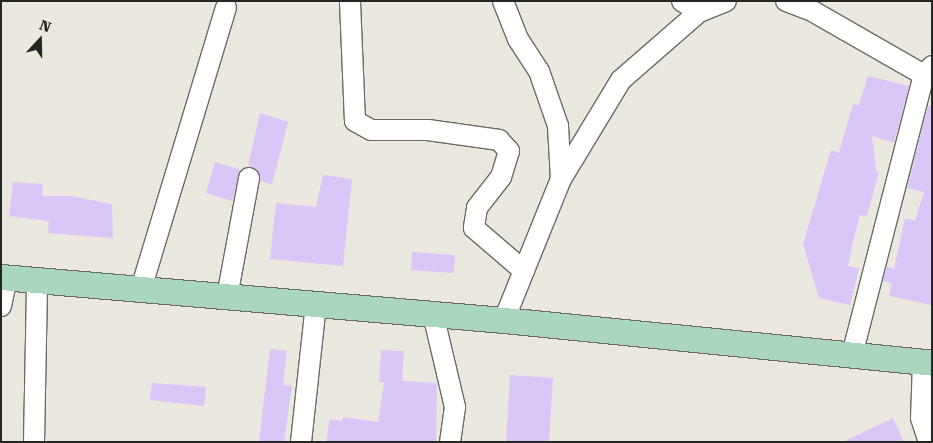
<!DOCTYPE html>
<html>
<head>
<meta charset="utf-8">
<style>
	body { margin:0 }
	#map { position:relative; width:933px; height:443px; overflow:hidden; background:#ebe8e0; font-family:"Roboto Serif",serif }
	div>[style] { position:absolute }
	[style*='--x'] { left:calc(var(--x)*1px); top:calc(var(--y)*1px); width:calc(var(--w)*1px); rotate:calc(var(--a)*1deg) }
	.building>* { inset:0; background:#d8c7f7 }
	.roads { filter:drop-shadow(1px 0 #6e6b65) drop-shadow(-1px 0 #6e6b65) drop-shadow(0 1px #6e6b65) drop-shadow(0 -1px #6e6b65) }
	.minor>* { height:20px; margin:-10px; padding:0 10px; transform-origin:10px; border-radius:10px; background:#fff }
	.major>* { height:25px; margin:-12.5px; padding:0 12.5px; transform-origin:12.5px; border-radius:12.5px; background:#a9d7be }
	span { translate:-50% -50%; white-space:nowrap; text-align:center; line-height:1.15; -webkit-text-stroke:5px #ebe8e0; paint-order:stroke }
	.frame { position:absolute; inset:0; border:2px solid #262522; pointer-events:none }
	.north { position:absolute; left:15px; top:15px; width:50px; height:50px; -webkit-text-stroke:4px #ebe8e0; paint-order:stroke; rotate:21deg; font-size:14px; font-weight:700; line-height:20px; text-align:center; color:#262522 }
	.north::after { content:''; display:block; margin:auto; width:18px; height:22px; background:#262522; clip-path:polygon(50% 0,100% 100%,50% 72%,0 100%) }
</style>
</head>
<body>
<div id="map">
	<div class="building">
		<i style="clip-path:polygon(868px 76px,909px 86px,894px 143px,872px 136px,876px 171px,879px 172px,867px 216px,860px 215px,853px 242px,848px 266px,859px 268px,850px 305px,819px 298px,803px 244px,831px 150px,839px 153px,853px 104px,859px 105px)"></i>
		<i style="clip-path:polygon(928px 106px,932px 106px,932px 305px,889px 296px,892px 283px,883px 281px,887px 267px,894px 269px,905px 218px,915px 221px,924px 192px,907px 188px)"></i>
		<i style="clip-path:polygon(260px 113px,288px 122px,272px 184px,260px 181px,257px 169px,248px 166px)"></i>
		<i style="clip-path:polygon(215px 162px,241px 170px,232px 201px,206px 193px)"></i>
		<i style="clip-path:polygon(323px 175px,352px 179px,343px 266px,270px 259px,276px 203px,316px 207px)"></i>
		<i style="clip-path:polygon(13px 182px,43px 184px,42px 196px,70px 196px,112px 204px,113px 238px,48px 233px,49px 221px,9px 216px)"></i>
		<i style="clip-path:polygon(412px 252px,455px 255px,454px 273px,411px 270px)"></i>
		<i style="clip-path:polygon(270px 349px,287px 351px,283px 385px,292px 386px,284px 442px,259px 442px)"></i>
		<i style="clip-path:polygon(381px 350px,404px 351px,402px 381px,437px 383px,436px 442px,326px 442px,330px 419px,342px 421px,343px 417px,378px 422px,384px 382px,379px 382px)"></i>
		<i style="clip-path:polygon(510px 375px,553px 378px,549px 442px,506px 442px)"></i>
		<i style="clip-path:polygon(152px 383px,206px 387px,204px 406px,150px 400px)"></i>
		<i style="clip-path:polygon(893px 418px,904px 442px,843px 442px)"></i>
	</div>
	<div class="roads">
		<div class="minor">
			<i style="--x:503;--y:1;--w:41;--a:68.5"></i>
			<i style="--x:518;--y:39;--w:38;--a:57"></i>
			<i style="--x:539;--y:71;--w:58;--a:70.9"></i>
			<i style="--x:558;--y:126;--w:53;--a:86.8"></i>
			<i style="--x:682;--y:1;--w:20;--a:33"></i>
			<i style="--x:699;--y:12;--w:29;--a:-22"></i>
			<i style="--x:786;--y:1;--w:30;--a:21"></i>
			<i style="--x:814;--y:12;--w:127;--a:29.8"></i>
			<i style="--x:350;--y:2;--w:119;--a:87.6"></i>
			<i style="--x:355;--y:121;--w:18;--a:29"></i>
			<i style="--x:371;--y:130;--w:57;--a:0"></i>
			<i style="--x:428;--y:130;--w:72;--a:8"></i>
			<i style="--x:499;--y:140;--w:15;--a:48"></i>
			<i style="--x:509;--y:151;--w:27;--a:107"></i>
			<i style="--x:501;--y:177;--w:39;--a:128"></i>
			<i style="--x:477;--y:208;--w:20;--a:99"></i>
			<i style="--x:474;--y:228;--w:66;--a:40.7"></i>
			<i style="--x:141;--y:289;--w:294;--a:-73.2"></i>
			<i style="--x:227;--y:297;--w:121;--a:-79.5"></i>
			<i style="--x:1;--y:306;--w:30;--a:-78"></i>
			<i style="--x:433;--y:314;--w:96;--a:76.7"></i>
			<i style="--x:455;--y:407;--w:35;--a:98"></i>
			<i style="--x:504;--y:320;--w:152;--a:-68"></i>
			<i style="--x:561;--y:179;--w:116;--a:-58.8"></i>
			<i style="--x:621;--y:80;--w:103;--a:-41.1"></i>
			<i style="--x:852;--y:355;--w:289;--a:-75.6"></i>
			<i style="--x:924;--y:75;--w:12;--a:-48"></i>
			<i style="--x:923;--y:362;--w:56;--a:92"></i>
			<i style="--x:921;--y:418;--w:25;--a:72"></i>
			<i style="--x:34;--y:442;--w:162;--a:-88.9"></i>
			<i style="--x:301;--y:442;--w:139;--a:-83.8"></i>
		</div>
		<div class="major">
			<i style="--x:1;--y:277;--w:505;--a:4.89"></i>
			<i style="--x:504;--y:320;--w:430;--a:5.7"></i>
		</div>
	</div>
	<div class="frame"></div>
	<div class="north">N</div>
</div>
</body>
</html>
